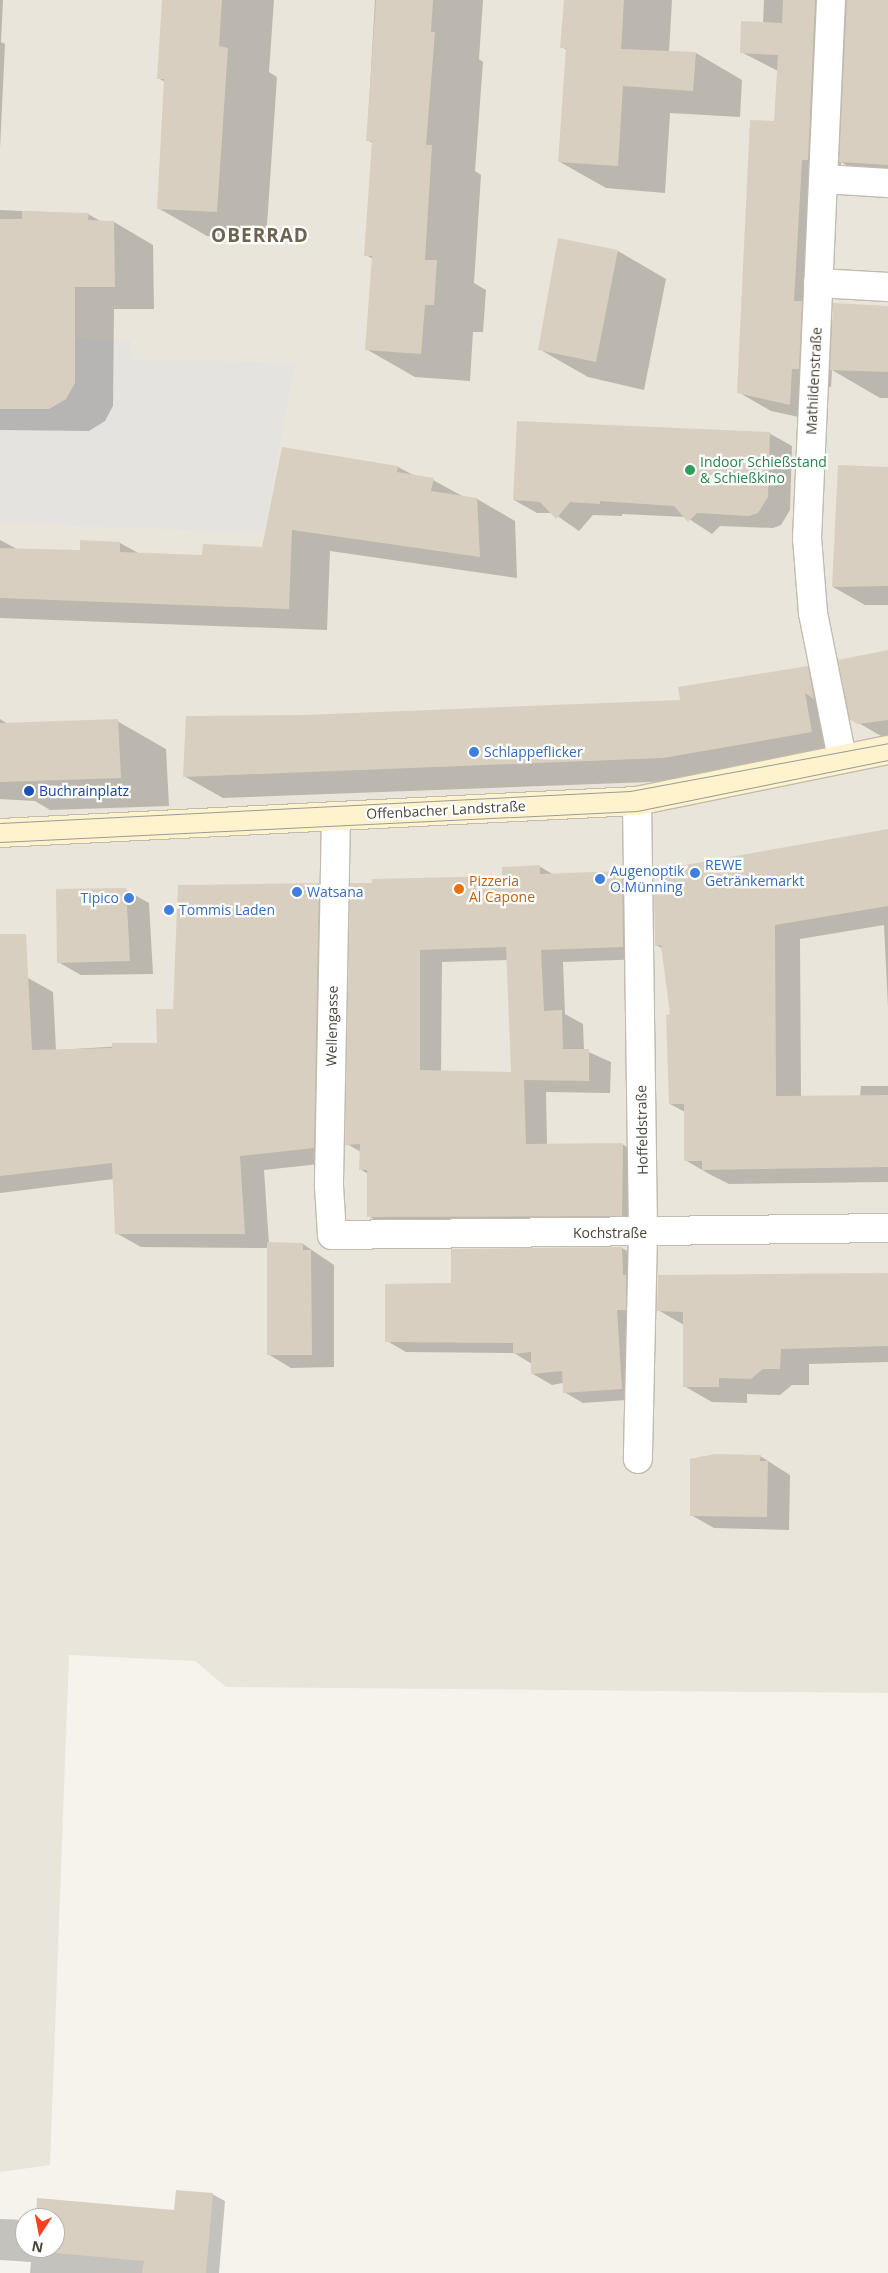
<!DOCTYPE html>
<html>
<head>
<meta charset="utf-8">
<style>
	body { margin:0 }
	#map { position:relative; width:888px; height:2273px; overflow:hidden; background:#f6f3ec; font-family:"Open Sans",sans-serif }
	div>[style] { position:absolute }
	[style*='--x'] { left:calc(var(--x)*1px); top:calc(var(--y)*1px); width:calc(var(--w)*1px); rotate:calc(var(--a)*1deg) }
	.residential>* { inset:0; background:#eae5da }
	.parking>* { inset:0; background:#e5e3e0 }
	.shadow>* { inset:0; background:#0003 }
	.building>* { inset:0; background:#d8cfc1 }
	.roads { filter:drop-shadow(1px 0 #c2bbae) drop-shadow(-1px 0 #c2bbae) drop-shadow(0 1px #c2bbae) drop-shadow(0 -1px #c2bbae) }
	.street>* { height:28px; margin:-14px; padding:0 14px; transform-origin:14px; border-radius:14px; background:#fff }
	.secondary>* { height:28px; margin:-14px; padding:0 14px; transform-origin:14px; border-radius:14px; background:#fff3cd }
	.tram>* { height:1px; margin:-0.5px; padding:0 0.5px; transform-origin:0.5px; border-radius:0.5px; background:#9a9a9a }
	.dots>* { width:14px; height:14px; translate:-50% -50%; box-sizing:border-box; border:2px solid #fff; border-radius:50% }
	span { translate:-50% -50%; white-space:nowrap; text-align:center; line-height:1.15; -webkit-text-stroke:4.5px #fff; paint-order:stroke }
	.street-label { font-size:14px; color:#4b4439 }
	.leisure-label { font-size:14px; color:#27864d }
	.left { translate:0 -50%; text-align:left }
	.shop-label { font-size:14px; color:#366cbe }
	.right { translate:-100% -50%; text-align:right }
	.transit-label { font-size:14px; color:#164399 }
	.food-label { font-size:14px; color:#c56008 }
	.district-label { font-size:19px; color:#6e6250; font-weight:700; letter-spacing:1px }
	.north { position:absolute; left:15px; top:2208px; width:50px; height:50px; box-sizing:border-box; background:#fff; border:1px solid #b7b4b0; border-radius:50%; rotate:191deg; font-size:14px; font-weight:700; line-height:20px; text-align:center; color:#4b4439 }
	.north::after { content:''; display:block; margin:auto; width:18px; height:22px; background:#fc3f1d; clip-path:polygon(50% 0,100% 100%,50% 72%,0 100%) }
</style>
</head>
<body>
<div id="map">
	<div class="residential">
		<i style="clip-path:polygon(0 0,888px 0,888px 1693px,226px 1687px,195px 1661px,69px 1655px,50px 2165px,0 2172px)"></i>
	</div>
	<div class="parking">
		<i style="clip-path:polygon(75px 338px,131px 340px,131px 359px,295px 363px,264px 533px,0 523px,0 409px,49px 409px,66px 399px,75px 383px)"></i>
	</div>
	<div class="shadow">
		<i style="clip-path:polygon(0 0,3px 0,1px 42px,5px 44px,0 149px)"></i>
		<i style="clip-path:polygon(163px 0,274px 0,269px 72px,277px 77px,266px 240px,207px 236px,158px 208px,165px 82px,158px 78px)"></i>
		<i style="clip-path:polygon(375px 0,483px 0,479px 59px,483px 62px,475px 171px,481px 175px,474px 283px,486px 290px,483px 332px,473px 332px,470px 381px,415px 377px,366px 349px,373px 259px,366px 255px,373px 143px,367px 140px)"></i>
		<i style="clip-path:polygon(565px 0,672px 0,669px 52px,696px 53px,742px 80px,740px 117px,670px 113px,665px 193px,606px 188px,560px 162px,567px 50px,562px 47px)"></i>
		<i style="clip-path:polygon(764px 0,888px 0,888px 181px,873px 180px,841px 162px,840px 178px,834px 178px,827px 317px,834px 321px,888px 307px,888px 398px,880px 398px,832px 370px,831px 387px,824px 387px,822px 422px,771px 411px,738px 392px,776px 122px,778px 71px,741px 52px,763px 23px)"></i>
		<i style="clip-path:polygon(0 210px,88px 214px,102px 222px,114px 222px,153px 245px,154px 309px,114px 309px,113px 406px,105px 421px,89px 431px,0 430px)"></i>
		<i style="clip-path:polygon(618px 251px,666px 279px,644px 390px,588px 377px,539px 349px)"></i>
		<i style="clip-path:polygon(769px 433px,792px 446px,790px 510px,781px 525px,773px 528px,720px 526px,712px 534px,686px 517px,622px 514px,622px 516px,593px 515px,579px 531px,553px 513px,537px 513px,514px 500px)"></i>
		<i style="clip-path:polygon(283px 449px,398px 467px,415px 476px,433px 480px,464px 497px,477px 499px,515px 521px,517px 578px,330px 551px,327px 630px,0 618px,0 540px,17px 549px,81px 552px,81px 541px,120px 543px,140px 554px,203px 556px,263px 548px)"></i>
		<i style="clip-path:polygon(888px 468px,888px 605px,865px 605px,833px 587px)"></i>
		<i style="clip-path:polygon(888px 652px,888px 740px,843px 714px,850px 754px,703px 780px,223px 798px,184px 776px,304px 717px,681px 701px,807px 667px,845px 689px)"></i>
		<i style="clip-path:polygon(0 719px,8px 724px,117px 721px,166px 749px,169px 806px,50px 810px,35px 801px,0 799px)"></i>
		<i style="clip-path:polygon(888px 831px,888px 1008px,884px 925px,800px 939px,801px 1097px,860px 1097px,861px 1086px,888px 1086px,888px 1182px,729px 1184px,711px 1175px,685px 1160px,685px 1112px,670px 1104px,671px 1015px,663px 949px,656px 945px)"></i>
		<i style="clip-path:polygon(evenodd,539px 866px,554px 875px,622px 872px,644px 885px,645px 959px,563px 962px,565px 1014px,583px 1024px,584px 1050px,611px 1062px,610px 1093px,546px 1092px,547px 1145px,622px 1144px,644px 1157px,644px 1228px,390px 1228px,368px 1216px,368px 1174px,360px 1169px,361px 1152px,347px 1144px,352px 884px,504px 877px,539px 866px,508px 960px,512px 1073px,441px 1072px,442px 962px,508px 960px)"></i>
		<i style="clip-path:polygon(319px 884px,343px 899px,338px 1162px,264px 1170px,269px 1244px,303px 1244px,334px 1265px,334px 1367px,291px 1368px,268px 1354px,268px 1248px,141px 1247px,116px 1233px,114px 1179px,0 1193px,0 979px,28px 978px,53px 992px,56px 1050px,158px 1044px,174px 1010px)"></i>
		<i style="clip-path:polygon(126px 890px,149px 903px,153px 974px,81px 975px,58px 962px,57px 891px)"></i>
		<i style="clip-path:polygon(622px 1248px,641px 1259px,641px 1399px,583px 1403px,564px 1392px,563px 1383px,552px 1385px,533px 1374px,532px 1364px,514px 1353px,406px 1352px,387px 1341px,452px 1285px)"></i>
		<i style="clip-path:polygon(888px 1274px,888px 1362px,809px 1364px,809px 1385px,792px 1385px,780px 1395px,747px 1394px,747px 1403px,712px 1402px,684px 1386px,684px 1325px,658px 1310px)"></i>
		<i style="clip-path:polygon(728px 1455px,760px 1456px,790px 1475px,789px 1530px,714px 1528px,691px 1515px,699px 1457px)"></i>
		<i style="clip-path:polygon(212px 2194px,225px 2201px,219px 2273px,30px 2273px,31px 2262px,0 2260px,0 2219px,25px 2220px,25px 2248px,55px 2248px,55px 2218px,37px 2218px,175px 2211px)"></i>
	</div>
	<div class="building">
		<i style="clip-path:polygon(162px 0,222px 0,219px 46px,228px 48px,217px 212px,157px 209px,164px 79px,157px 79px)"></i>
		<i style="clip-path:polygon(376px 0,433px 0,431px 32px,435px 32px,426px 145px,432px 145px,425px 260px,437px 260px,434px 305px,425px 305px,421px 354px,365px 350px,372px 256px,364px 256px,372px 141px,366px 141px)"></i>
		<i style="clip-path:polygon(564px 0,624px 0,621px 49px,696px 52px,693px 91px,623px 86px,618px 166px,558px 162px,566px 48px,560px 48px)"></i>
		<i style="clip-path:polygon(783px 0,815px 0,808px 160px,802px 160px,796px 267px,794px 301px,802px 301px,799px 369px,792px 369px,790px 405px,737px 393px,750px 120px,774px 121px,778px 55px,740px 53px,741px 21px,782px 23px)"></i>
		<i style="clip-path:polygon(847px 0,888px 0,888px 165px,839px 162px)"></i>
		<i style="clip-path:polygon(22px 211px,89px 213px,88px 220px,114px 221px,115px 287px,75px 287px,75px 383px,66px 399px,49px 409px,0 409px,0 219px,22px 219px)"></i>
		<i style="clip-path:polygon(558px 238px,618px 250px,596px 362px,538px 350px)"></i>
		<i style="clip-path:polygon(833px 303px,888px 306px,888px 372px,830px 370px)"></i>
		<i style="clip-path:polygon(517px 421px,770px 432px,768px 497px,758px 513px,749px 516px,697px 513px,688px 522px,674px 506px,600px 501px,600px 504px,570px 502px,556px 519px,540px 502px,513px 500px)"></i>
		<i style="clip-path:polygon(282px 447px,398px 466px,397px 472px,434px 478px,431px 491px,477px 498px,480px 557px,292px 530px,289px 609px,0 598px,0 548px,80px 550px,80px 540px,120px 542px,120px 552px,202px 555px,203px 544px,262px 547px)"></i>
		<i style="clip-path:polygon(838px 465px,888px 467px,888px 586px,832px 587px)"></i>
		<i style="clip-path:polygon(888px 650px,888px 720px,858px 724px,850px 720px,838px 660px)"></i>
		<i style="clip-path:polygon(808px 666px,814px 699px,805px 693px,812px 732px,663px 758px,183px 777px,186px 716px,304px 715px,680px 700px,678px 687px)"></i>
		<i style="clip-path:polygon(118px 719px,121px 778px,0 782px,0 723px)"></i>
		<i style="clip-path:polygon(888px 829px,888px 906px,775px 925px,776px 1096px,888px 1095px,888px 1167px,702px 1170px,702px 1161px,684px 1161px,684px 1104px,669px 1104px,666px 1015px,670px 1014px,661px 945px,655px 946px,654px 893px,674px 867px)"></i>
		<i style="clip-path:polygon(evenodd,540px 865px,540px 874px,622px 871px,623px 947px,541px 950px,544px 1011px,562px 1010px,563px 1049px,589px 1049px,589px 1081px,524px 1080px,526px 1144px,623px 1143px,622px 1216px,367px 1217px,367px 1170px,359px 1170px,360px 1144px,345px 1145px,350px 883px,372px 883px,372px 879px,502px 876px,502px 867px,540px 865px,506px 947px,511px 1072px,420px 1070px,420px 950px,506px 947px)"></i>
		<i style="clip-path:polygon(319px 883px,314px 1148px,240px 1156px,245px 1234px,115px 1234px,112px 1163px,0 1176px,0 934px,26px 934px,32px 1050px,112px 1048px,112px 1043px,157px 1043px,156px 1009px,173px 1009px,178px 885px)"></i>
		<i style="clip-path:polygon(126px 888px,130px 961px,57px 963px,56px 889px)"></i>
		<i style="clip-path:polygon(267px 1242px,303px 1243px,303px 1250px,311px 1250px,312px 1355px,267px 1355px)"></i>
		<i style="clip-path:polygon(622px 1247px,623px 1275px,626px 1275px,626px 1310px,617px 1310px,622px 1389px,563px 1393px,562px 1371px,531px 1374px,531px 1352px,513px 1354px,513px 1343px,385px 1342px,385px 1284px,451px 1283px,451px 1249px)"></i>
		<i style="clip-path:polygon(888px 1273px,888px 1346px,781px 1349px,780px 1369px,763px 1369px,751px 1379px,719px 1378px,719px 1387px,683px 1387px,683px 1312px,657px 1311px,658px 1275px)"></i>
		<i style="clip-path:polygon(715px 1454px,761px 1455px,760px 1461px,768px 1461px,767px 1517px,690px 1516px,690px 1459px)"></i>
		<i style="clip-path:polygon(176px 2190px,213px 2193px,206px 2273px,142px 2273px,144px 2261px,33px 2251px,33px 2248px,55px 2248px,55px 2218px,36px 2218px,37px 2198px,174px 2210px)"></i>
	</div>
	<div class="roads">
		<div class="street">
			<i style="--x:831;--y:0;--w:539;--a:92.55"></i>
			<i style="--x:807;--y:538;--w:75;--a:85.4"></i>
			<i style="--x:813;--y:613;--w:148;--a:78.7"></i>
			<i style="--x:824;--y:179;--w:64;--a:3.6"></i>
			<i style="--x:818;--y:283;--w:70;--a:3.3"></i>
			<i style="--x:637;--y:801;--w:432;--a:89.2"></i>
			<i style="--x:643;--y:1233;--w:226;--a:91.3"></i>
			<i style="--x:336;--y:816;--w:370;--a:91.1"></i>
			<i style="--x:329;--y:1186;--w:49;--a:86.5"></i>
			<i style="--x:332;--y:1235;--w:556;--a:-0.72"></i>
		</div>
		<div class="secondary">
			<i style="--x:0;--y:833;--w:638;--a:-2.88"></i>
			<i style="--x:637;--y:801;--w:256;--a:-11.5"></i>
		</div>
	</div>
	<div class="tram">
		<i style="--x:0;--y:823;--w:631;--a:-2.91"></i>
		<i style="--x:630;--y:791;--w:262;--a:-10.5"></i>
		<i style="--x:0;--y:842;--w:638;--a:-2.79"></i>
		<i style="--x:637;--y:811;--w:256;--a:-11.5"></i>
	</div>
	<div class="dots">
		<i style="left:690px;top:470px;background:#2e9e5b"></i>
		<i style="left:474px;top:752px;background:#3f7fe0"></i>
		<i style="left:29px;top:791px;background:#1a4fb4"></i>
		<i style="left:695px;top:873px;background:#3f7fe0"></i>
		<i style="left:600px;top:879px;background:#3f7fe0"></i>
		<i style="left:459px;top:889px;background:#e8710a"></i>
		<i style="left:297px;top:892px;background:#3f7fe0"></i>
		<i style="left:129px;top:898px;background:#3f7fe0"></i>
		<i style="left:169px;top:910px;background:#3f7fe0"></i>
	</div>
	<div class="street-label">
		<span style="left:814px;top:381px;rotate:-87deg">Mathildenstraße</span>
		<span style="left:446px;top:810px;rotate:-3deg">Offenbacher Landstraße</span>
		<span style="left:332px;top:1026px;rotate:-89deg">Wellengasse</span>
		<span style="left:642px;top:1130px;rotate:-91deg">Hoffeldstraße</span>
		<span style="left:610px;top:1233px">Kochstraße</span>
	</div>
	<div class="leisure-label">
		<span class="left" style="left:700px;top:470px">Indoor Schießstand<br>&amp; Schießkino</span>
	</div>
	<div class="shop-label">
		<span class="left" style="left:484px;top:752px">Schlappeflicker</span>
		<span class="left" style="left:705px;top:873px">REWE<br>Getränkemarkt</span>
		<span class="left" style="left:610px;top:879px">Augenoptik<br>O.Münning</span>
		<span class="left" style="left:307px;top:892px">Watsana</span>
		<span class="right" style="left:119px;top:898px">Tipico</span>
		<span class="left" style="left:179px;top:910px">Tommis Laden</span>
	</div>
	<div class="transit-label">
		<span class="left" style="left:39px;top:791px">Buchrainplatz</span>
	</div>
	<div class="food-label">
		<span class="left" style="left:469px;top:889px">Pizzeria<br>Al Capone</span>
	</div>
	<div class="district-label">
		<span style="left:260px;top:236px">OBERRAD</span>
	</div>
	<div class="north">N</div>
</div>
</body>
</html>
